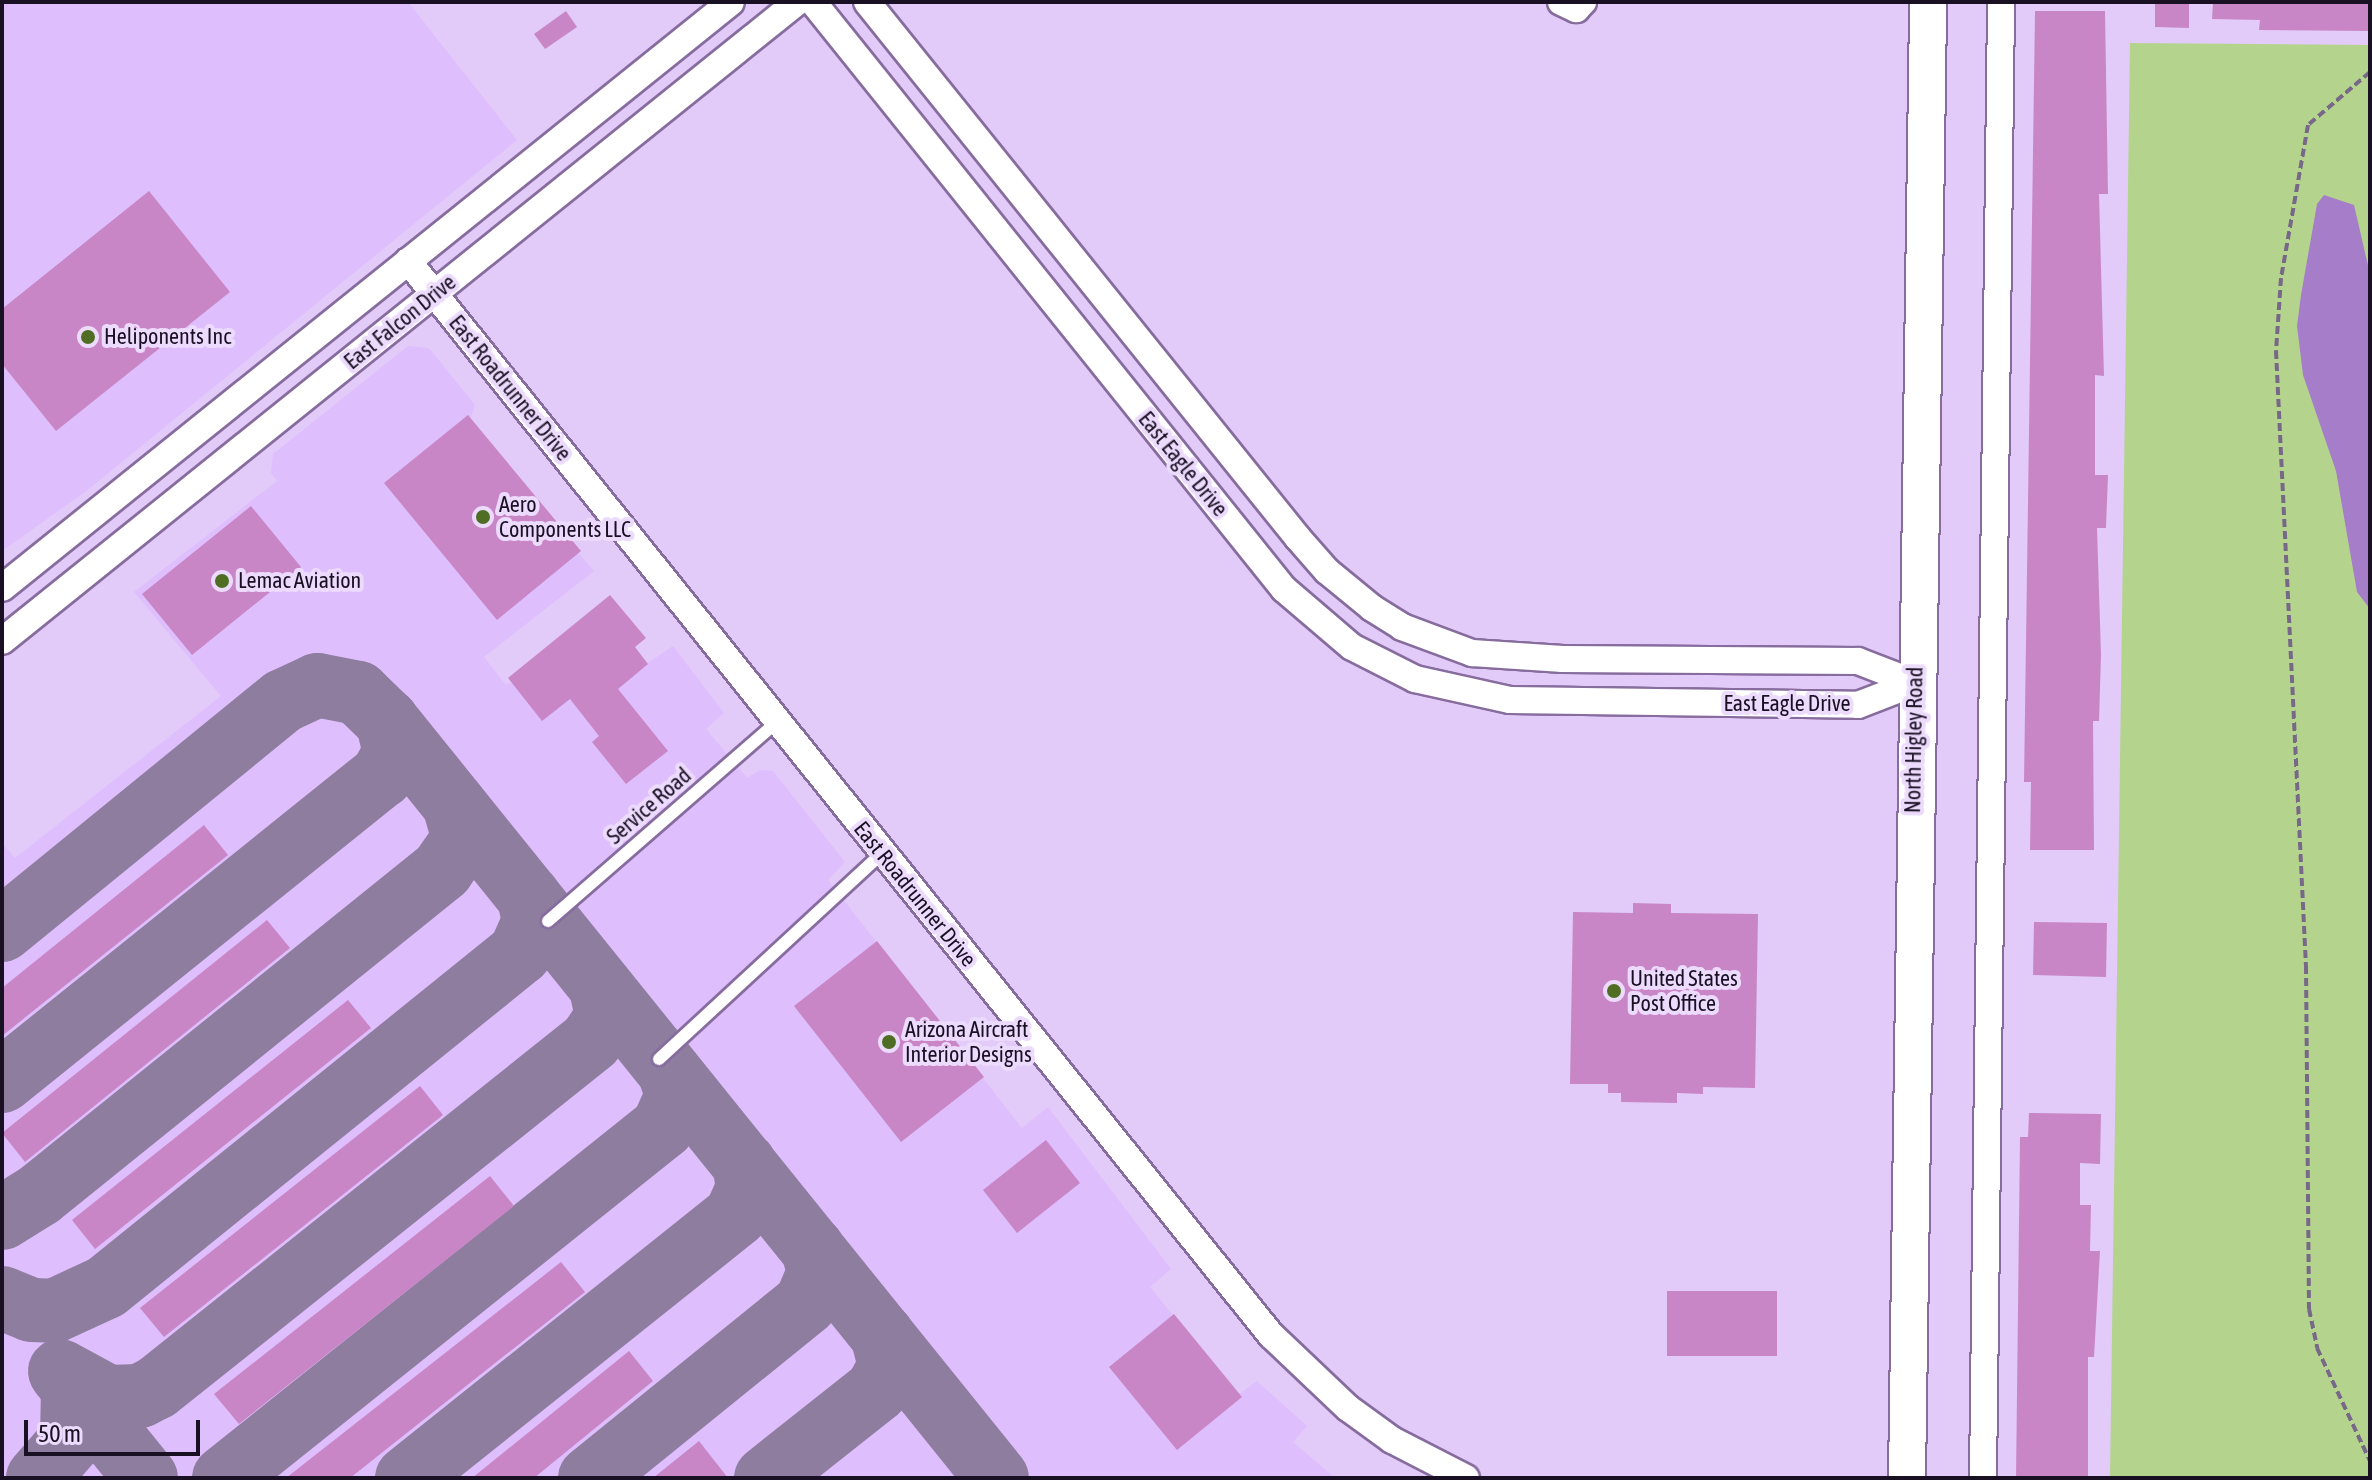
<!DOCTYPE html>
<html>
<head>
<meta charset="utf-8">
<style>
	body { margin:0 }
	#map { position:relative; width:2372px; height:1480px; overflow:hidden; background:#e2cbf8; font-family:"Asap Condensed",sans-serif }
	div>[style] { position:absolute }
	[style*='--x'] { left:calc(var(--x)*1px); top:calc(var(--y)*1px); width:calc(var(--w)*1px); rotate:calc(var(--a)*1deg) }
	.built>* { inset:0; background:#debefc }
	.green>* { inset:0; background:#b4d48d }
	.water>* { inset:0; background:#a67dc9 }
	.taxiway>* { height:64px; margin:-32px; padding:0 32px; transform-origin:32px; border-radius:32px; background:#8e7d9f }
	.building>* { inset:0; background:#c986c6 }
	.path>* { height:4px; margin-top:-2px; transform-origin:0; background:repeating-linear-gradient(90deg,#786888 0 8px,transparent 0 12px) }
	.roads { filter:drop-shadow(2px 0 #876c9e) drop-shadow(-2px 0 #876c9e) drop-shadow(0 2px #876c9e) drop-shadow(0 -2px #876c9e) }
	.service>* { height:12px; margin:-6px; padding:0 6px; transform-origin:6px; border-radius:6px; background:#fff }
	.minor>* { height:26px; margin:-13px; padding:0 13px; transform-origin:13px; border-radius:13px; background:#fff }
	.secondary>* { height:36px; margin:-18px; padding:0 18px; transform-origin:18px; border-radius:18px; background:#fff }
	.dots>* { width:22px; height:22px; translate:-50% -50%; box-sizing:border-box; border:4px solid #ecdbfd; border-radius:50% }
	span { translate:-50% -50%; white-space:nowrap; text-align:center; line-height:1.15; -webkit-text-stroke:8px #ecdbfd; paint-order:stroke }
	.street-label { font-size:22px; color:#1a1023 }
	.poi-label { font-size:22px; color:#1a1023 }
	.left { translate:0 -50%; text-align:left }
	.frame { position:absolute; inset:0; border:4px solid #1a1023; pointer-events:none }
	.scale { position:absolute; left:24px; top:1420px; width:176px; height:36px; box-sizing:border-box; border:4px solid #1a1023; border-top:0; padding-left:10px; font-size:24px; line-height:28px; white-space:nowrap; color:#1a1023; -webkit-text-stroke:6px #ecdbfd; paint-order:stroke }
</style>
</head>
<body>
<div id="map">
	<div class="built">
		<i style="clip-path:polygon(2px 2px,408px 2px,517px 140px,85px 492px,2px 551px)"></i>
		<i style="clip-path:polygon(408px 346px,429px 348px,475px 405px,468px 424px,594px 571px,484px 657px,505px 684px,645px 665px,673px 646px,724px 713px,706px 729px,747px 778px,760px 770px,773px 771px,845px 862px,828px 880px,1022px 1128px,1048px 1107px,1171px 1269px,1150px 1287px,1238px 1395px,1257px 1381px,1307px 1426px,1293px 1442px,1335px 1478px,2px 1478px,2px 843px,15px 858px,221px 696px,134px 592px,277px 481px,271px 473px,273px 454px)"></i>
	</div>
	<div class="green">
		<i style="clip-path:polygon(2130px 43px,2370px 45px,2370px 1478px,2110px 1478px)"></i>
	</div>
	<div class="water">
		<i style="clip-path:polygon(2324px 195px,2354px 205px,2370px 274px,2370px 609px,2357px 592px,2336px 471px,2303px 375px,2297px 326px,2301px 295px,2317px 204px)"></i>
	</div>
	<div class="taxiway">
		<i style="--x:2;--y:930;--w:362;--a:-39.2"></i>
		<i style="--x:283;--y:701;--w:38;--a:-25"></i>
		<i style="--x:317;--y:685;--w:42;--a:11"></i>
		<i style="--x:358;--y:693;--w:40;--a:44"></i>
		<i style="--x:387;--y:721;--w:972;--a:51.14"></i>
		<i style="--x:2;--y:1081;--w:487;--a:-38.8"></i>
		<i style="--x:382;--y:776;--w:27;--a:-62"></i>
		<i style="--x:395;--y:752;--w:32;--a:-104"></i>
		<i style="--x:2;--y:1218;--w:44;--a:-31.9"></i>
		<i style="--x:39;--y:1195;--w:518;--a:-38.88"></i>
		<i style="--x:442;--y:870;--w:38;--a:-55"></i>
		<i style="--x:464;--y:839;--w:36;--a:-106"></i>
		<i style="--x:2;--y:1298;--w:31;--a:22"></i>
		<i style="--x:31;--y:1310;--w:23;--a:2"></i>
		<i style="--x:54;--y:1311;--w:57;--a:-24.8"></i>
		<i style="--x:106;--y:1287;--w:532;--a:-38.9"></i>
		<i style="--x:520;--y:953;--w:35;--a:-66"></i>
		<i style="--x:534;--y:921;--w:25;--a:-102"></i>
		<i style="--x:60;--y:1371;--w:55;--a:28.4"></i>
		<i style="--x:108;--y:1397;--w:32;--a:-2"></i>
		<i style="--x:140;--y:1396;--w:18;--a:-27"></i>
		<i style="--x:156;--y:1388;--w:556;--a:-38.58"></i>
		<i style="--x:591;--y:1041;--w:30;--a:-57"></i>
		<i style="--x:607;--y:1016;--w:30;--a:-102"></i>
		<i style="--x:61;--y:1373;--w:135;--a:51"></i>
		<i style="--x:38;--y:1478;--w:52;--a:-48.9"></i>
		<i style="--x:72;--y:1439;--w:51;--a:-88.9"></i>
		<i style="--x:224;--y:1478;--w:562;--a:-38.64"></i>
		<i style="--x:663;--y:1127;--w:35;--a:-66"></i>
		<i style="--x:677;--y:1095;--w:23;--a:-108"></i>
		<i style="--x:407;--y:1478;--w:421;--a:-38.6"></i>
		<i style="--x:736;--y:1215;--w:30;--a:-66"></i>
		<i style="--x:748;--y:1188;--w:25;--a:-99"></i>
		<i style="--x:590;--y:1478;--w:278;--a:-39"></i>
		<i style="--x:806;--y:1303;--w:34;--a:-67"></i>
		<i style="--x:819;--y:1272;--w:24;--a:-105"></i>
		<i style="--x:766;--y:1478;--w:142;--a:-38.4"></i>
		<i style="--x:877;--y:1390;--w:27;--a:-62"></i>
		<i style="--x:890;--y:1366;--w:32;--a:-104"></i>
	</div>
	<div class="building">
		<i style="clip-path:polygon(2155px 2px,2189px 2px,2189px 28px,2155px 27px)"></i>
		<i style="clip-path:polygon(2213px 2px,2370px 2px,2370px 31px,2259px 30px,2260px 20px,2212px 19px)"></i>
		<i style="clip-path:polygon(566px 11px,577px 27px,545px 49px,534px 34px)"></i>
		<i style="clip-path:polygon(2035px 11px,2105px 11px,2108px 194px,2099px 194px,2104px 376px,2095px 375px,2095px 475px,2108px 475px,2106px 528px,2097px 528px,2101px 655px,2099px 721px,2093px 721px,2094px 850px,2030px 850px,2031px 782px,2024px 782px)"></i>
		<i style="clip-path:polygon(149px 191px,230px 292px,56px 431px,2px 364px,2px 309px)"></i>
		<i style="clip-path:polygon(468px 415px,581px 551px,497px 620px,384px 483px)"></i>
		<i style="clip-path:polygon(251px 506px,301px 567px,192px 655px,142px 594px)"></i>
		<i style="clip-path:polygon(610px 595px,646px 638px,635px 647px,648px 664px,618px 689px,668px 751px,626px 784px,592px 742px,599px 736px,570px 699px,542px 721px,508px 678px)"></i>
		<i style="clip-path:polygon(204px 825px,228px 855px,2px 1036px,2px 988px)"></i>
		<i style="clip-path:polygon(1633px 903px,1671px 904px,1671px 913px,1758px 914px,1755px 1088px,1703px 1087px,1703px 1094px,1677px 1093px,1677px 1103px,1621px 1102px,1621px 1093px,1608px 1093px,1608px 1084px,1570px 1084px,1573px 912px,1633px 913px)"></i>
		<i style="clip-path:polygon(267px 920px,290px 948px,25px 1162px,2px 1133px)"></i>
		<i style="clip-path:polygon(2034px 922px,2107px 923px,2106px 977px,2033px 975px)"></i>
		<i style="clip-path:polygon(877px 941px,984px 1077px,901px 1142px,794px 1006px)"></i>
		<i style="clip-path:polygon(348px 1000px,371px 1028px,95px 1249px,72px 1220px)"></i>
		<i style="clip-path:polygon(420px 1086px,443px 1115px,164px 1337px,140px 1308px)"></i>
		<i style="clip-path:polygon(2029px 1113px,2101px 1114px,2100px 1164px,2080px 1163px,2080px 1205px,2091px 1205px,2090px 1251px,2100px 1251px,2094px 1357px,2088px 1357px,2088px 1478px,2016px 1478px,2020px 1137px,2028px 1137px)"></i>
		<i style="clip-path:polygon(1046px 1140px,1080px 1183px,1017px 1233px,983px 1190px)"></i>
		<i style="clip-path:polygon(490px 1176px,514px 1206px,239px 1424px,214px 1394px)"></i>
		<i style="clip-path:polygon(561px 1262px,585px 1292px,350px 1478px,286px 1478px)"></i>
		<i style="clip-path:polygon(1667px 1291px,1777px 1291px,1777px 1356px,1667px 1356px)"></i>
		<i style="clip-path:polygon(1174px 1314px,1242px 1397px,1177px 1450px,1109px 1367px)"></i>
		<i style="clip-path:polygon(629px 1351px,653px 1381px,534px 1478px,472px 1478px)"></i>
		<i style="clip-path:polygon(699px 1441px,728px 1478px,653px 1478px)"></i>
	</div>
	<div class="path">
		<i style="--x:2370;--y:72;--w:82;--a:139.5"></i>
		<i style="--x:2308;--y:125;--w:155;--a:100"></i>
		<i style="--x:2281;--y:278;--w:73;--a:93.9"></i>
		<i style="--x:2276;--y:351;--w:616;--a:87.21"></i>
		<i style="--x:2306;--y:966;--w:343;--a:89.5"></i>
		<i style="--x:2309;--y:1309;--w:40;--a:78"></i>
		<i style="--x:2317;--y:1348;--w:125;--a:64.9"></i>
	</div>
	<div class="roads">
		<div class="service">
			<i style="--x:548;--y:921;--w:303;--a:-41"></i>
			<i style="--x:659;--y:1059;--w:304;--a:-42.7"></i>
		</div>
		<div class="minor">
			<i style="--x:813;--y:2;--w:753;--a:51.26"></i>
			<i style="--x:1284;--y:589;--w:89;--a:40.5"></i>
			<i style="--x:1352;--y:647;--w:71;--a:26.9"></i>
			<i style="--x:1415;--y:679;--w:97;--a:12.5"></i>
			<i style="--x:1510;--y:700;--w:348;--a:0.8"></i>
			<i style="--x:1858;--y:705;--w:61;--a:-21.1"></i>
			<i style="--x:867;--y:2;--w:688;--a:51.2"></i>
			<i style="--x:1298;--y:538;--w:44;--a:48.7"></i>
			<i style="--x:1327;--y:571;--w:58;--a:39.4"></i>
			<i style="--x:1372;--y:608;--w:36;--a:32"></i>
			<i style="--x:1402;--y:627;--w:75;--a:20.4"></i>
			<i style="--x:1472;--y:653;--w:91;--a:3.8"></i>
			<i style="--x:1563;--y:659;--w:295;--a:0.4"></i>
			<i style="--x:1858;--y:661;--w:61;--a:21.1"></i>
			<i style="--x:1561;--y:2;--w:17;--a:25"></i>
			<i style="--x:1576;--y:9;--w:10;--a:-45"></i>
			<i style="--x:408;--y:261;--w:1378;--a:51.22"></i>
			<i style="--x:1271;--y:1335;--w:106;--a:43.5"></i>
			<i style="--x:1348;--y:1408;--w:54;--a:36"></i>
			<i style="--x:1392;--y:1440;--w:83;--a:27.2"></i>
			<i style="--x:2;--y:588;--w:935;--a:-38.79"></i>
			<i style="--x:2;--y:641;--w:1020;--a:-38.79"></i>
			<i style="--x:1983;--y:1478;--w:1476;--a:-89.3"></i>
		</div>
		<div class="secondary">
			<i style="--x:1907;--y:1478;--w:1476;--a:-89.18"></i>
		</div>
	</div>
	<div class="dots">
		<i style="left:88px;top:337px;background:#506e23"></i>
		<i style="left:483px;top:517px;background:#506e23"></i>
		<i style="left:222px;top:581px;background:#506e23"></i>
		<i style="left:1614px;top:991px;background:#506e23"></i>
		<i style="left:889px;top:1042px;background:#506e23"></i>
	</div>
	<div class="street-label">
		<span style="left:400px;top:322px;rotate:-39deg">East Falcon Drive</span>
		<span style="left:510px;top:388px;rotate:51deg">East Roadrunner Drive</span>
		<span style="left:1183px;top:464px;rotate:51deg">East Eagle Drive</span>
		<span style="left:1787px;top:704px">East Eagle Drive</span>
		<span style="left:1914px;top:740px;rotate:-89deg">North Higley Road</span>
		<span style="left:649px;top:806px;rotate:-41deg">Service Road</span>
		<span style="left:915px;top:894px;rotate:51deg">East Roadrunner Drive</span>
	</div>
	<div class="poi-label">
		<span class="left" style="left:104px;top:337px">Heliponents Inc</span>
		<span class="left" style="left:499px;top:517px">Aero<br>Components LLC</span>
		<span class="left" style="left:238px;top:581px">Lemac Aviation</span>
		<span class="left" style="left:1630px;top:991px">United States<br>Post Office</span>
		<span class="left" style="left:905px;top:1042px">Arizona Aircraft<br>Interior Designs</span>
	</div>
	<div class="frame"></div>
	<div class="scale">50 m</div>
</div>
</body>
</html>
